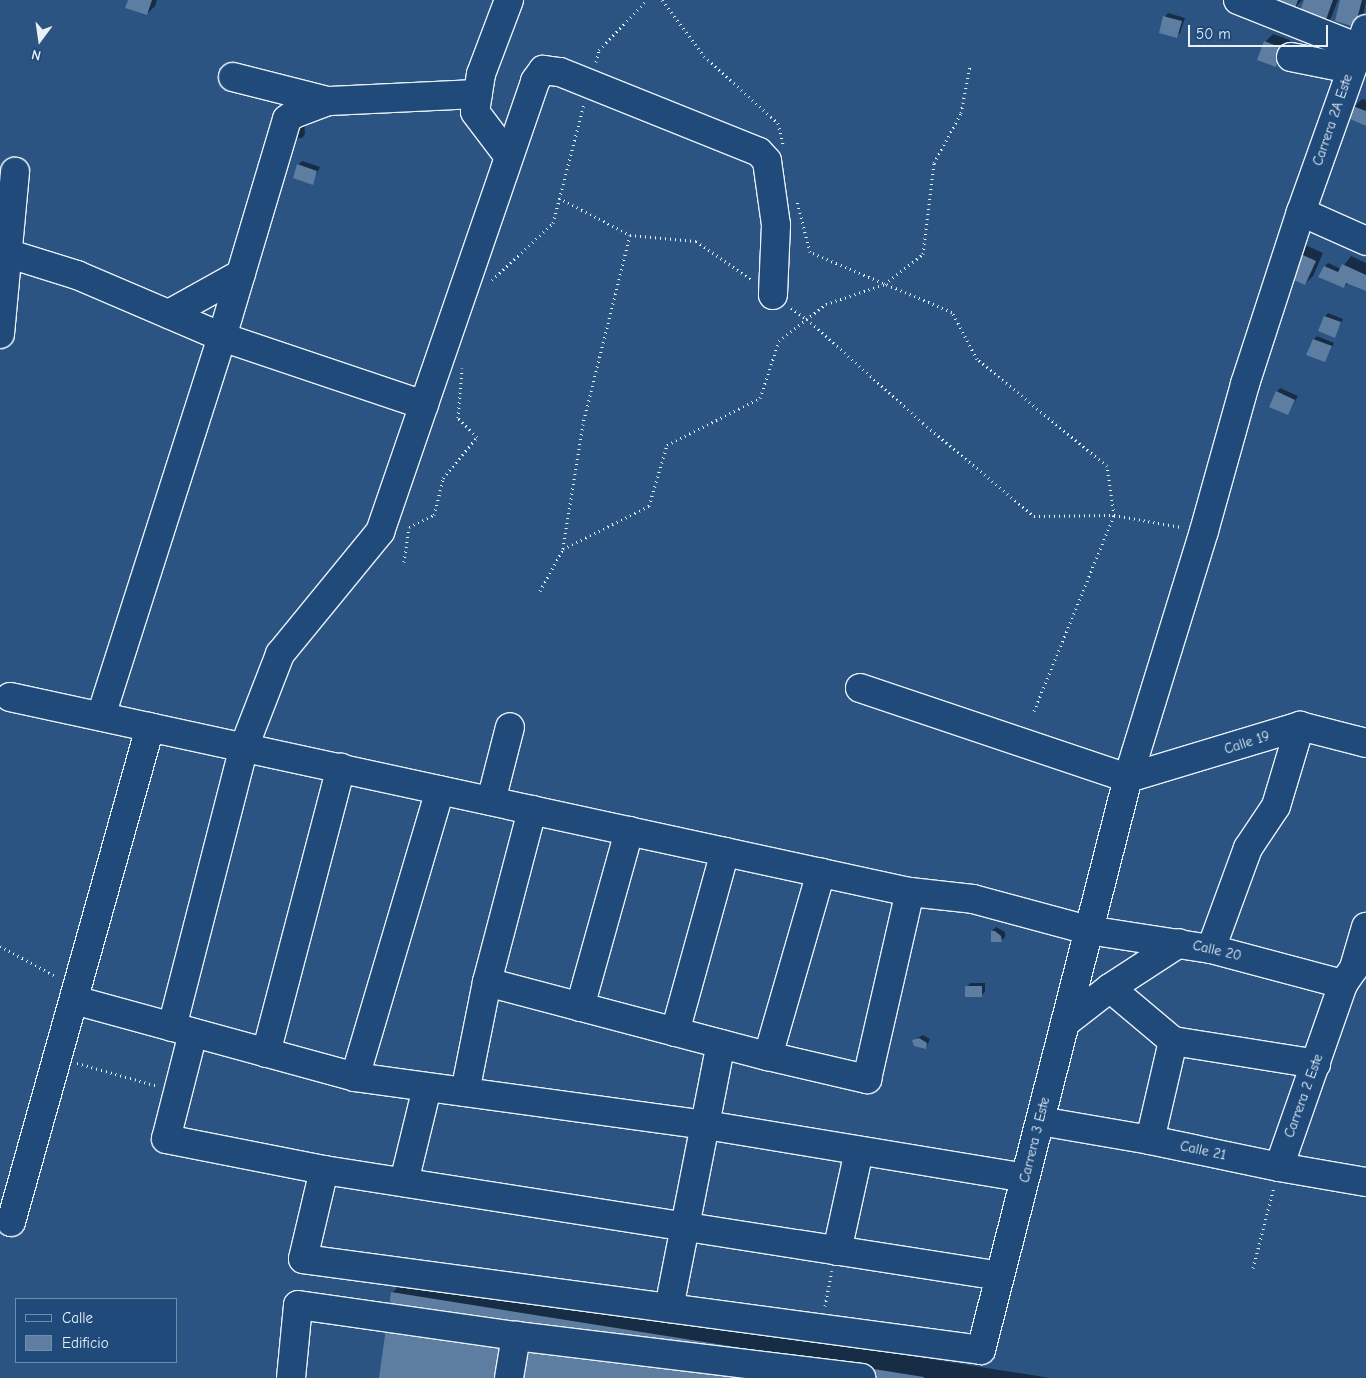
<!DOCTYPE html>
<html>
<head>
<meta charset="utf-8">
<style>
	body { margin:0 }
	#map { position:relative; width:1366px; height:1378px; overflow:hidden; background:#2b5482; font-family:"Comic Neue",sans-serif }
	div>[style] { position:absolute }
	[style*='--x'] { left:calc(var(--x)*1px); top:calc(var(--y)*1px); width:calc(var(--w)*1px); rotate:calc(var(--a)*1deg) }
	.shadow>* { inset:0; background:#0007 }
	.building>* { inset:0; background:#5d7da1 }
	.path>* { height:3px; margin-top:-1.5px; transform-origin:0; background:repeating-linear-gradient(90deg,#e8f1f8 0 1px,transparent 0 5px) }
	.roads { filter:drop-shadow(1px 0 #e8f1f8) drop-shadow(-1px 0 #e8f1f8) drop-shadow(0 1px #e8f1f8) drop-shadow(0 -1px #e8f1f8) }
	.minor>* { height:28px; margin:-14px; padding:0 14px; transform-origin:14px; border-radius:14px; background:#1f4a7a }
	span { translate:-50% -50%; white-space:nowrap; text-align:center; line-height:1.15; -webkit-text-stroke:4px #1f4a7a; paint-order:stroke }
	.street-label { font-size:14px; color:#e8f1f8 }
	.legend { position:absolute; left:15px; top:1298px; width:162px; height:65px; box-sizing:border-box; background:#1f4a7a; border:1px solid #6f8dac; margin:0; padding:6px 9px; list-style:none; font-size:15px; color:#e8f1f8 }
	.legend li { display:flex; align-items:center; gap:10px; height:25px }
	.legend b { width:25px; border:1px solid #6f8dac }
	.north { position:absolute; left:15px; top:15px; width:50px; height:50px; -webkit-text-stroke:4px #1f4a7a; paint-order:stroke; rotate:194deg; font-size:14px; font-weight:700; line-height:20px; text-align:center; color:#e8f1f8 }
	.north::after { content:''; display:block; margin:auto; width:18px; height:22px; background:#e8f1f8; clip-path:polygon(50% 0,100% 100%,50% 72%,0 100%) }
	.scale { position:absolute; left:1188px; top:25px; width:140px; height:22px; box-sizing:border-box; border:2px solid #e8f1f8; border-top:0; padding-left:6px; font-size:15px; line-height:18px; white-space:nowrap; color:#e8f1f8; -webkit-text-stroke:4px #1f4a7a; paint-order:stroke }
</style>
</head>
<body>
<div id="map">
	<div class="shadow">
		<i style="clip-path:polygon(129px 0,157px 0,155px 6px,147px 14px)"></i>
		<i style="clip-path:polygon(1281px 0,1302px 0,1294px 9px)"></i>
		<i style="clip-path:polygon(1305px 0,1338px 0,1331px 18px,1323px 27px)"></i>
		<i style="clip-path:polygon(1341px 0,1366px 0,1363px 17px,1355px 25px)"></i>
		<i style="clip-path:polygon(1168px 13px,1185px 18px,1180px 33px,1176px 37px,1165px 17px)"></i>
		<i style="clip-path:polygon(1273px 34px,1290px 40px,1283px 57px,1275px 65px,1265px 42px)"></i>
		<i style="clip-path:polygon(1362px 99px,1366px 100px,1366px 124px,1354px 107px)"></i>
		<i style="clip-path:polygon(295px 119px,304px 119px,305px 134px,302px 138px,292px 138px)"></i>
		<i style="clip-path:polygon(302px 161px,320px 167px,312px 183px,298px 165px)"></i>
		<i style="clip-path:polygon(1301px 243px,1323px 253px,1313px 276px,1305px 284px,1299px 267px)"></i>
		<i style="clip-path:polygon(1351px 256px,1366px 263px,1366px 289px,1348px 283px,1344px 287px,1325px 266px,1328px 263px,1341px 269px)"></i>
		<i style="clip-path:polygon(1328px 313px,1343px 319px,1334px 336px,1325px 317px)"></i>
		<i style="clip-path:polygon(1317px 336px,1334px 343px,1325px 361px,1314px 339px)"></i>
		<i style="clip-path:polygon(1280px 388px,1298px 396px,1288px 414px,1277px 392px)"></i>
		<i style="clip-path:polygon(996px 927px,1005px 932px,1005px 937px,1001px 941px,992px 931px)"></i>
		<i style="clip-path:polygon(970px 983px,985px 983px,985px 992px,981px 996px,967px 987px)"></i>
		<i style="clip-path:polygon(923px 1035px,930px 1039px,926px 1048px,913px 1040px)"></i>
		<i style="clip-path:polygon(409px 1276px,1050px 1378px,380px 1378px,392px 1293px)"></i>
	</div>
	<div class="building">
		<i style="clip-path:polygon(128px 0,152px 0,147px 15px,125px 8px)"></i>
		<i style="clip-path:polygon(1280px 0,1298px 0,1294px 11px,1278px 5px)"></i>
		<i style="clip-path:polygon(1304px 0,1333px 0,1323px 28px,1297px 19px)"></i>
		<i style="clip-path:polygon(1340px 0,1362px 0,1355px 27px,1335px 21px)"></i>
		<i style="clip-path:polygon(1163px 16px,1182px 21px,1177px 38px,1159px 33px)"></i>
		<i style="clip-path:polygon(1264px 41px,1282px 48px,1276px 67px,1257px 60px)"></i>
		<i style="clip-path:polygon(1353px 106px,1366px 111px,1366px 126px,1348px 118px)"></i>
		<i style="clip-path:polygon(297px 164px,317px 171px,313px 185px,293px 178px)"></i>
		<i style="clip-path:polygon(1292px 250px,1316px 261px,1305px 285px,1292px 279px,1298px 267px,1287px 262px)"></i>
		<i style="clip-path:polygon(1342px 264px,1366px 275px,1366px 291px,1346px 283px,1344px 288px,1318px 277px,1324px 266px,1338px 272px)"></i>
		<i style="clip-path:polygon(1324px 316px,1341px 322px,1335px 338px,1318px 331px)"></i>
		<i style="clip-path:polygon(1313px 339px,1332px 346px,1325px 362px,1306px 355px)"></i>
		<i style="clip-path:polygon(1276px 391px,1295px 400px,1288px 415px,1269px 407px)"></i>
		<i style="clip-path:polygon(991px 931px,995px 931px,1001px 936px,1002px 942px,991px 942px)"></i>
		<i style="clip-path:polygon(965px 986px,982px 986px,982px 997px,965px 997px)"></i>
		<i style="clip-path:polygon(919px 1038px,927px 1043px,926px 1049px,914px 1046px,912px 1040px)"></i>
		<i style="clip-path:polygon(391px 1292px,924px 1377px,924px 1378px,379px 1378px)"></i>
	</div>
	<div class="path">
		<i style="--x:662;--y:0;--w:70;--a:53.1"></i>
		<i style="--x:704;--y:56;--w:100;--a:42.2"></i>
		<i style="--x:778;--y:123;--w:22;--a:77"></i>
		<i style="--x:596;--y:62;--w:12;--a:-76"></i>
		<i style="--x:599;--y:50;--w:69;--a:-46.2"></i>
		<i style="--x:559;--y:198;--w:80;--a:27.5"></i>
		<i style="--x:630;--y:235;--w:195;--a:104"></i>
		<i style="--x:583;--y:424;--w:126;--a:99.2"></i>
		<i style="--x:630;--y:235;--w:66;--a:5.2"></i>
		<i style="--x:696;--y:241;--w:68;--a:34.9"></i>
		<i style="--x:492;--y:280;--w:83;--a:-43.1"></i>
		<i style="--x:553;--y:223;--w:123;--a:-75.4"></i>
		<i style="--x:791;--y:308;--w:19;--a:35"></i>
		<i style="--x:807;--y:319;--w:156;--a:41.9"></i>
		<i style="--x:923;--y:423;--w:145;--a:40"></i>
		<i style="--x:1034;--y:516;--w:80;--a:-0.7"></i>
		<i style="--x:1114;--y:515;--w:49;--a:-98.1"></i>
		<i style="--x:1107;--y:466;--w:168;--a:-140.5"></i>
		<i style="--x:977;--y:359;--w:53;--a:-118"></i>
		<i style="--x:952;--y:312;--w:154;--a:-157.1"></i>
		<i style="--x:810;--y:252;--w:53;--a:-104.3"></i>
		<i style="--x:404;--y:562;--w:35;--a:-82"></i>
		<i style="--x:409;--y:527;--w:28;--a:-26"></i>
		<i style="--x:434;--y:515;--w:38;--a:-76"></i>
		<i style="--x:443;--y:478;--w:53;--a:-50.3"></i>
		<i style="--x:477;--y:437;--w:27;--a:-135"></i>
		<i style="--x:458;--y:418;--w:50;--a:-85.4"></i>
		<i style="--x:540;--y:591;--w:48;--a:-61.3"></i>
		<i style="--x:563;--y:549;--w:96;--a:-26.6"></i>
		<i style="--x:649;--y:506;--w:64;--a:-73.6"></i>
		<i style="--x:667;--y:445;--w:104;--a:-26.8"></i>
		<i style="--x:760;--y:398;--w:60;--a:-71.6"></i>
		<i style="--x:779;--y:341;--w:60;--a:-38.2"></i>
		<i style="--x:826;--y:304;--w:62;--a:-18.7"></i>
		<i style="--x:885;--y:284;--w:48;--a:-38.3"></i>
		<i style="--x:923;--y:254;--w:92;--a:-83.1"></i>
		<i style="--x:934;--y:163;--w:57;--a:-61.6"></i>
		<i style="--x:961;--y:113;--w:48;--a:-79.2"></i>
		<i style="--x:1034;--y:711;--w:212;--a:-67.8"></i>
		<i style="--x:1114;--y:515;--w:68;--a:10.2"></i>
		<i style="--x:0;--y:946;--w:65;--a:28.5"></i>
		<i style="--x:77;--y:1063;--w:84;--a:15.9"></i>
		<i style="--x:1253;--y:1268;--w:84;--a:-75.5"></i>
		<i style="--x:825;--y:1306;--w:36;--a:-79"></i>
	</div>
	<div class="roads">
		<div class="minor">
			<i style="--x:509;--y:0;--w:79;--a:110.7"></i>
			<i style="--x:481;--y:74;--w:38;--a:99"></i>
			<i style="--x:475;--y:112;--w:56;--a:52.9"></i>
			<i style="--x:1238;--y:0;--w:138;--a:21.7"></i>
			<i style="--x:1291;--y:57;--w:61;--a:11.3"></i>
			<i style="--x:233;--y:77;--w:98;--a:14.2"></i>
			<i style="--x:1301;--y:212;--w:71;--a:24"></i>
			<i style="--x:0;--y:251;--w:81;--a:17.3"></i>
			<i style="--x:77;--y:275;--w:158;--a:23.2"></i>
			<i style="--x:222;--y:337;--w:213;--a:18.6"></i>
			<i style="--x:169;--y:314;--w:82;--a:-29.1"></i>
			<i style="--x:0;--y:334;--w:163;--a:-84.7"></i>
			<i style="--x:860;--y:688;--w:283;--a:18.6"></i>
			<i style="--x:10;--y:697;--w:921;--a:12.23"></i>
			<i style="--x:910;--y:892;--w:63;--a:6.3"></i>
			<i style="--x:973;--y:899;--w:119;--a:15.1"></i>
			<i style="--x:1088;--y:930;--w:124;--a:8.8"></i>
			<i style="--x:1211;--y:949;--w:137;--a:14.9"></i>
			<i style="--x:101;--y:716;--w:398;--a:-72.3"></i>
			<i style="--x:222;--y:337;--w:227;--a:-73.4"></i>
			<i style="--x:287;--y:119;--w:9;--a:-36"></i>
			<i style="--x:294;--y:114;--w:36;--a:-21"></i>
			<i style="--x:328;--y:101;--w:150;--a:-2.7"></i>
			<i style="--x:1128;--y:778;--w:180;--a:-16.8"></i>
			<i style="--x:1300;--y:726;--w:68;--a:14.4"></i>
			<i style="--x:491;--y:801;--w:76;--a:-75.6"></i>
			<i style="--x:1211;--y:949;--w:108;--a:-69.9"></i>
			<i style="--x:1248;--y:848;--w:50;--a:-56.3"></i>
			<i style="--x:1276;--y:806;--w:84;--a:-73.3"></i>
			<i style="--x:487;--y:982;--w:291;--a:14.8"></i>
			<i style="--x:768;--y:1056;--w:102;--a:13.1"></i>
			<i style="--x:867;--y:1079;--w:192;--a:-77.1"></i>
			<i style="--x:1110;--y:988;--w:82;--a:40.1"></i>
			<i style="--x:1173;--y:1041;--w:145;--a:9.1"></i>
			<i style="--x:74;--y:1000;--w:291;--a:15.3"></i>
			<i style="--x:355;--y:1077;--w:354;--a:7.8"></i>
			<i style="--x:706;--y:1125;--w:323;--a:9.4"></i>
			<i style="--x:580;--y:1007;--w:183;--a:-74.4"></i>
			<i style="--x:1065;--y:1023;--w:57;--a:-37.9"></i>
			<i style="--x:1110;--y:988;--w:82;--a:-33.1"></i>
			<i style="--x:172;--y:1027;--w:289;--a:-75.6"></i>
			<i style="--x:244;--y:747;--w:100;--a:-68.8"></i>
			<i style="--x:280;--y:654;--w:158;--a:-50.7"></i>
			<i style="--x:380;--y:532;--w:477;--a:-71"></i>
			<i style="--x:535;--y:81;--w:14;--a:-54"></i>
			<i style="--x:543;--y:70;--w:17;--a:7"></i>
			<i style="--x:560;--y:72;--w:214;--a:21.9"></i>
			<i style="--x:759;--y:152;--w:12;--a:48"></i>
			<i style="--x:767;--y:161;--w:65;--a:82"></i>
			<i style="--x:776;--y:225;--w:70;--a:92.5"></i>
			<i style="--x:675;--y:1032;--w:187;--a:-74.5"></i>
			<i style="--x:193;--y:1033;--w:109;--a:104.3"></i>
			<i style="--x:166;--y:1139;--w:161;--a:11.1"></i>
			<i style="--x:324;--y:1170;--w:684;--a:8.91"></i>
			<i style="--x:266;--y:1053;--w:295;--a:-75.3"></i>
			<i style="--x:768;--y:1056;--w:191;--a:-73.9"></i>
			<i style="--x:355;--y:1077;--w:299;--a:-73.5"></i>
			<i style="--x:465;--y:1092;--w:112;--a:-78.7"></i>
			<i style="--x:487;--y:982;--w:178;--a:-75.3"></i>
			<i style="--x:1040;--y:1121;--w:112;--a:9.8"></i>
			<i style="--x:1150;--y:1140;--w:132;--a:11.8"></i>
			<i style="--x:1279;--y:1167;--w:88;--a:9.8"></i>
			<i style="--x:1150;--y:1140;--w:102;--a:-76.9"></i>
			<i style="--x:1279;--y:1167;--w:194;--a:-70.7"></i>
			<i style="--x:1343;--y:984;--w:19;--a:-55"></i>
			<i style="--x:1354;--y:968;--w:43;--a:-73.7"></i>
			<i style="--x:324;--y:1170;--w:91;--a:103.3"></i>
			<i style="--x:303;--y:1259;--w:684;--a:7.64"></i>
			<i style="--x:981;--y:1350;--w:591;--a:-75.59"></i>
			<i style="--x:1128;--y:778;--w:258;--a:-72.9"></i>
			<i style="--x:1204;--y:531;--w:153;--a:-74.4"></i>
			<i style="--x:1245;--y:384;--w:181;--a:-72"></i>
			<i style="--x:1301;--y:212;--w:194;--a:-70.4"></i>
			<i style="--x:404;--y:1182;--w:97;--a:-76.3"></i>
			<i style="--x:11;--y:1222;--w:514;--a:-74.31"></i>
			<i style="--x:837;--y:1251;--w:102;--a:-77.6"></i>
			<i style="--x:669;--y:1308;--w:269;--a:-78.9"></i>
			<i style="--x:291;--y:1378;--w:73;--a:-84.5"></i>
			<i style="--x:298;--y:1305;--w:220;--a:8.1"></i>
			<i style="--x:516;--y:1336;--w:348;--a:6.9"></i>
			<i style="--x:509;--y:1378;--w:43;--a:-80.5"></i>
		</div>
	</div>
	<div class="street-label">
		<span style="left:1333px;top:120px;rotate:-71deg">Carrera 2A Este</span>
		<span style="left:1247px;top:743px;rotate:-18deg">Calle 19</span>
		<span style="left:1217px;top:951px;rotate:13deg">Calle 20</span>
		<span style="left:1304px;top:1096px;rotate:-70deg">Carrera 2 Este</span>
		<span style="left:1035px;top:1140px;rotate:-76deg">Carrera 3 Este</span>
		<span style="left:1203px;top:1151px;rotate:12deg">Calle 21</span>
	</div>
	<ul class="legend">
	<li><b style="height:6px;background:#1f4a7a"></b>Calle</li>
	<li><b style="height:14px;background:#5d7da1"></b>Edificio</li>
	</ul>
	<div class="north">N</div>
	<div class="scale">50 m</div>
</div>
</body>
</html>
